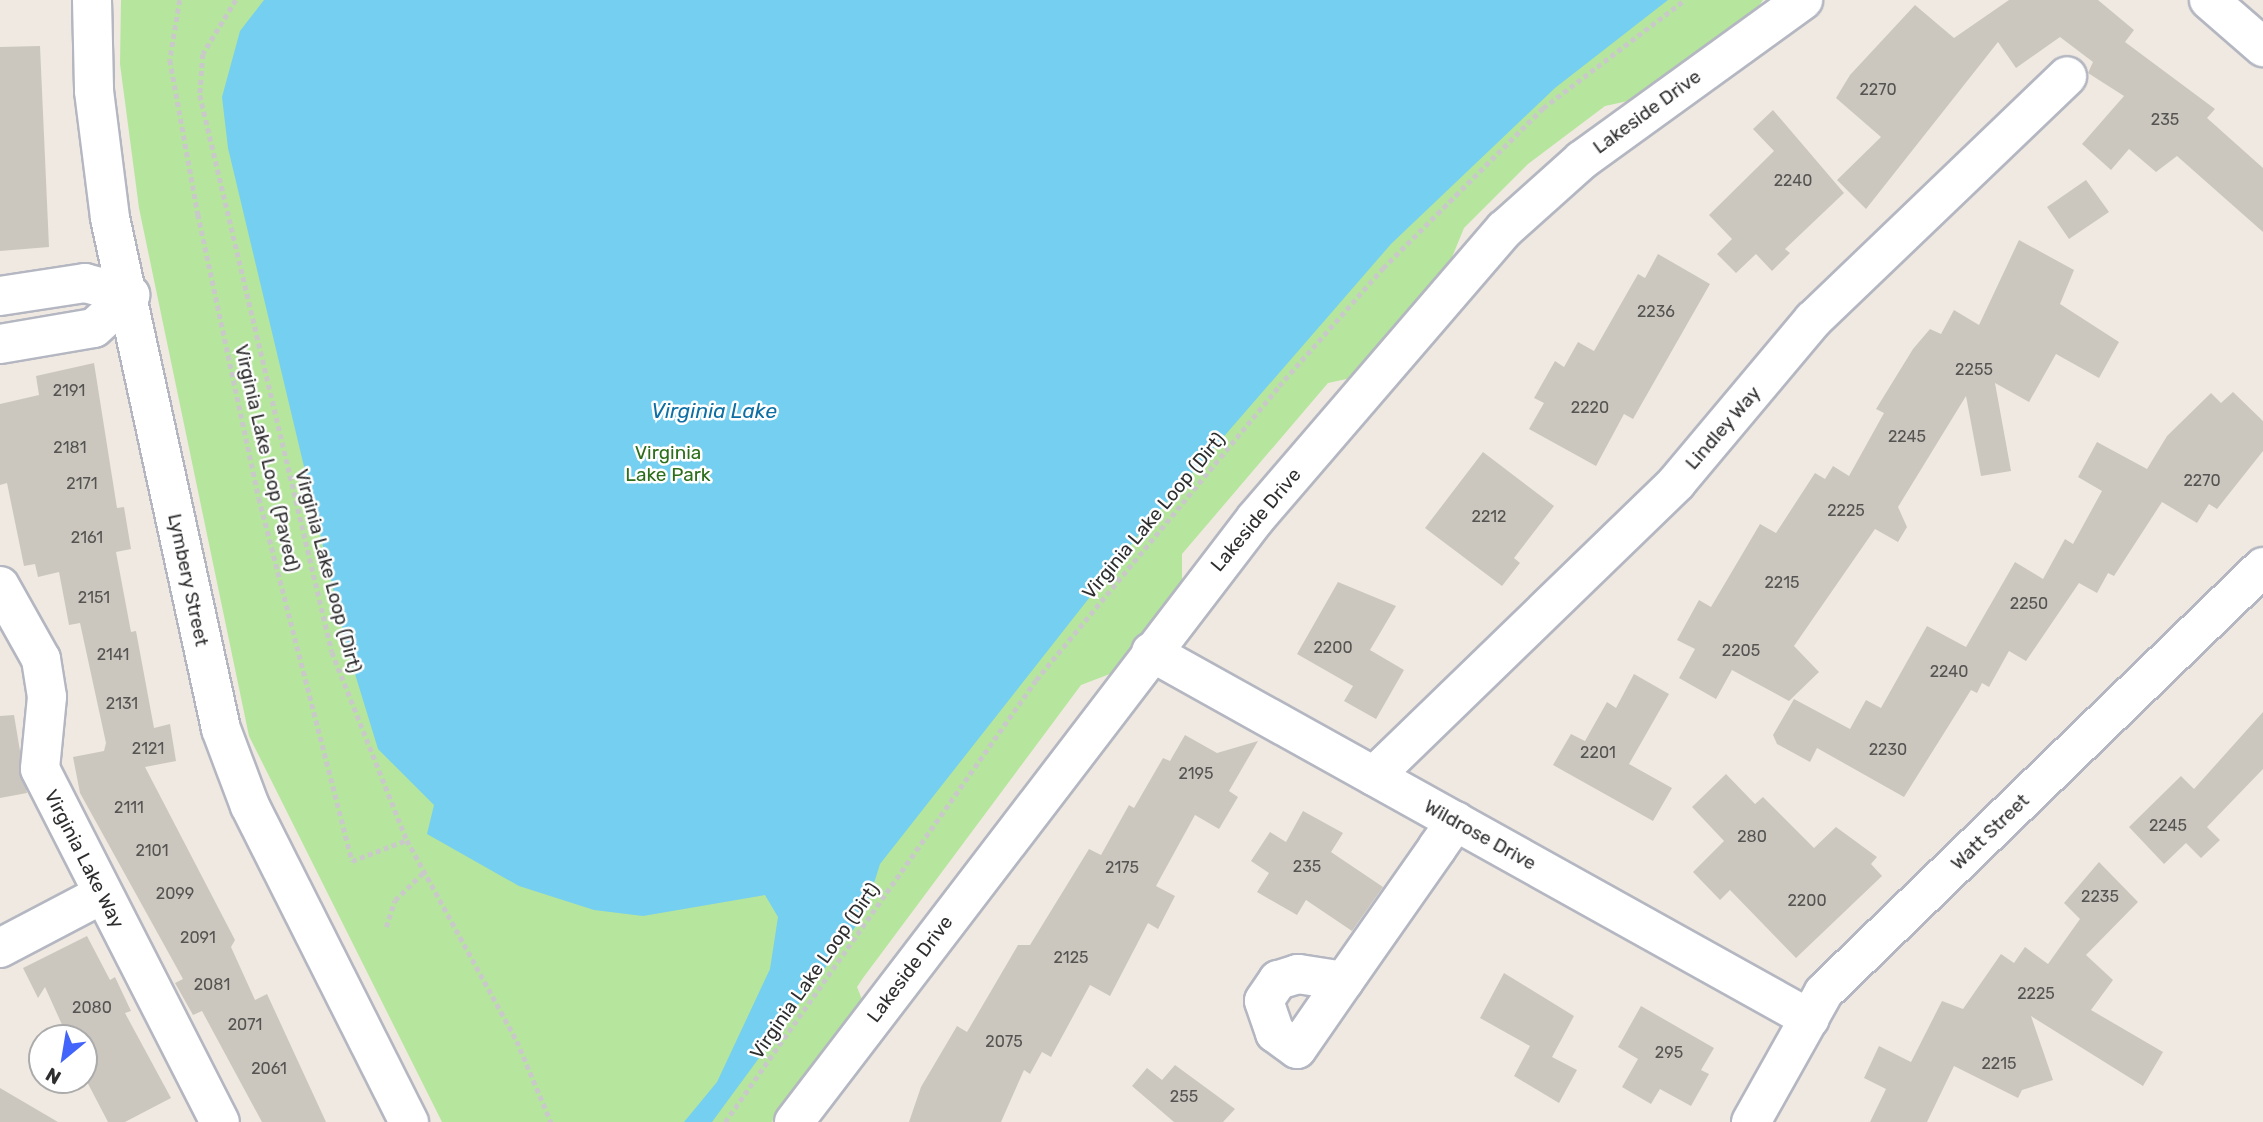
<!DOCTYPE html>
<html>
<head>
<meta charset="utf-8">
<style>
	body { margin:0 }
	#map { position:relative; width:2263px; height:1122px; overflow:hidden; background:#efe9e1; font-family:Rubik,sans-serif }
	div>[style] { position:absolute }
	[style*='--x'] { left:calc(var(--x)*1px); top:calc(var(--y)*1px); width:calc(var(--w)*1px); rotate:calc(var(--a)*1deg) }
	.green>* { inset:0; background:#b6e59e }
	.water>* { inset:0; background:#75cff0 }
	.building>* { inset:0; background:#cbc7bf }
	.path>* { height:4.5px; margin-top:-2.25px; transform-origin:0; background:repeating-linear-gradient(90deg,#c9c9c9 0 5px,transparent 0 8.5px) }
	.roads { filter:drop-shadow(2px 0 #b4b7c1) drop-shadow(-2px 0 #b4b7c1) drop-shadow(0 2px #b4b7c1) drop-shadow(0 -2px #b4b7c1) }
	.minor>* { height:38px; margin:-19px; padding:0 19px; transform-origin:19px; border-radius:19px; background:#fff }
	span { translate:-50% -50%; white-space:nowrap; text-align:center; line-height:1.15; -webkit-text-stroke:5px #fff; paint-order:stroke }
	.number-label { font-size:16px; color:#555452 }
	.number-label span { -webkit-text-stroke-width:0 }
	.street-label { font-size:19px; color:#2e2e2e }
	.park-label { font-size:19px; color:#2c6e1b }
	.water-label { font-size:21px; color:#0d6fa3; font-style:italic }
	.north { position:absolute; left:28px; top:1024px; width:70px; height:70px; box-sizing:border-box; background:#fff; border:2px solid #ababab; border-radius:50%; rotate:210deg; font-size:19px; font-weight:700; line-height:28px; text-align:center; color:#2e2e2e }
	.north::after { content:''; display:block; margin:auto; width:24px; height:32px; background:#4264fb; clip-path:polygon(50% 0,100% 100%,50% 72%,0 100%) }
</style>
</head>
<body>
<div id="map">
	<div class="green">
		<i style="clip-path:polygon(121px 0,1763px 0,1748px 21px,1637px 99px,1605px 106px,1528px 164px,1464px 228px,1448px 267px,1361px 367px,1351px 378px,1328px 383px,1182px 554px,1182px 583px,1115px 672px,1081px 685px,863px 978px,857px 987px,863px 1002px,772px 1122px,442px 1122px,249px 736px,139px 208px,120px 64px)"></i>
	</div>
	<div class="water">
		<i style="clip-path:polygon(264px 0,1668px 0,1555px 88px,1391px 244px,1141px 532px,880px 864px,864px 915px,712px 1122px,684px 1122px,717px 1082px,770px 969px,778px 917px,765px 895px,643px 916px,594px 910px,519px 886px,427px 834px,434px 805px,378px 749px,348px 651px,228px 148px,222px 97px,240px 31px)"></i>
	</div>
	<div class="building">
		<i style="clip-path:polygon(2009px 0,2098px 0,2134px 30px,2125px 42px,2215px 109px,2207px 118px,2263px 168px,2263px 232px,2177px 156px,2156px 172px,2129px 149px,2111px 170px,2082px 144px,2124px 96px,2088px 73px,2093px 62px,2060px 37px,2016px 68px,1998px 42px,1866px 209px,1837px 180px,1881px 137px,1836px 98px,1850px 75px,1915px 5px,1954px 38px)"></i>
		<i style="clip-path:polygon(40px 46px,49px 247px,0 251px,0 47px)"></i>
		<i style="clip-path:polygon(1773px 110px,1844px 193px,1785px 249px,1790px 253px,1772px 271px,1756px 254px,1736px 273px,1717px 254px,1732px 239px,1709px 215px,1774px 151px,1753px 129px)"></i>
		<i style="clip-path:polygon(2086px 180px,2109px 212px,2069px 239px,2047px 207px)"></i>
		<i style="clip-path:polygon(2019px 240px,2074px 270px,2060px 304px,2119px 342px,2099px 378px,2056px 354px,2029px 402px,1995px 383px,2011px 471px,1981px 476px,1966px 396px,1898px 507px,1907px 527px,1898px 542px,1875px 529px,1794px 646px,1819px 672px,1789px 701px,1732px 670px,1716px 699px,1679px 678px,1695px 649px,1677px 640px,1699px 600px,1711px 607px,1760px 524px,1776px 533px,1815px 473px,1825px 479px,1833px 466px,1849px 476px,1884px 413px,1876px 409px,1913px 349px,1930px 329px,1941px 334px,1954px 310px,1979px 325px)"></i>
		<i style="clip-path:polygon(1658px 254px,1710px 284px,1633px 419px,1624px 414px,1596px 466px,1529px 429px,1544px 403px,1534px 398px,1555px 361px,1564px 367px,1578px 342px,1594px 351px,1638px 274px,1645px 278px)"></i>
		<i style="clip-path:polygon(94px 363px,117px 508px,124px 507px,131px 549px,116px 552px,131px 632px,136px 631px,154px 728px,170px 724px,176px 761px,145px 767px,235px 940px,231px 947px,255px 1000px,267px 994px,326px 1122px,262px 1122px,202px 1011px,193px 1015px,175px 983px,183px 979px,80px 793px,73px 757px,104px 751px,106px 743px,80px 623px,69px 625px,59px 572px,38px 577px,35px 564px,24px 566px,7px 483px,0 485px,0 404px,39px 395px,36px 376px)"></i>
		<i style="clip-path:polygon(2233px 392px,2263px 421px,2263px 451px,2217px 509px,2209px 504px,2197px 523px,2162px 502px,2114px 576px,2108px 573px,2097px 593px,2079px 583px,2026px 661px,2009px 651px,1989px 687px,1982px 683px,1977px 693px,1971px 690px,1904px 797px,1817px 748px,1810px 762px,1777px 744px,1773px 735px,1794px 699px,1850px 729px,1866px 700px,1881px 708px,1927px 626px,1966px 647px,2015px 562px,2043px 579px,2065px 539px,2073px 544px,2102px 491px,2078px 477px,2097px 442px,2147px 469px,2167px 436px,2211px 393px,2221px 403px)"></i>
		<i style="clip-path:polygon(1483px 452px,1554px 506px,1514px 558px,1520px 563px,1502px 586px,1425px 528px)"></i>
		<i style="clip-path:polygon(1338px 582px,1396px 606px,1370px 650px,1404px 670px,1376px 719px,1344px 701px,1353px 686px,1297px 654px)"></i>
		<i style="clip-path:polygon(1634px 674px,1669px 694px,1629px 764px,1672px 788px,1653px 821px,1553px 765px,1571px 734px,1585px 741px,1607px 702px,1616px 708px)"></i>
		<i style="clip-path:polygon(2263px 712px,2263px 769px,2207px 827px,2220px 840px,2201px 858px,2186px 843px,2164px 864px,2129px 827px,2181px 776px,2194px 789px)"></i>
		<i style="clip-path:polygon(14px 715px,27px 793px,0 798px,0 716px)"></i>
		<i style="clip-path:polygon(1185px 735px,1217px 753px,1258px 741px,1229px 791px,1238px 797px,1219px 829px,1195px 815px,1156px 886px,1175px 896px,1158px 929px,1148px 923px,1110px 996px,1090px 985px,1051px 1057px,1042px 1052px,1030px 1074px,1024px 1070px,1001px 1122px,909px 1122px,921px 1087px,957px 1026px,967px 1032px,1018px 945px,1030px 945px,1089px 849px,1101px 855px,1129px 805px,1134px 808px,1163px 758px,1170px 761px)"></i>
		<i style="clip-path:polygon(1726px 774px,1755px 804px,1763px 797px,1814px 848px,1836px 827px,1877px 857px,1871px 864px,1882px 876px,1796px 958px,1730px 890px,1720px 900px,1693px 872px,1724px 841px,1692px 807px)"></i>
		<i style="clip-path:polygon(1303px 811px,1343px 833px,1331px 852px,1383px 887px,1352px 931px,1306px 900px,1297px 915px,1257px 892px,1269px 873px,1251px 861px,1270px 832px,1286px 842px)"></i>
		<i style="clip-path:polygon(2099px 862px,2138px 902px,2086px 955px,2113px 980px,2091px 1010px,2163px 1052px,2143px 1086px,2031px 1016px,2053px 1080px,2022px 1090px,2018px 1098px,1954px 1066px,1927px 1122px,1870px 1122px,1886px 1089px,1864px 1078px,1879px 1046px,1911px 1062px,1942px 1001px,1963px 1009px,2001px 954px,2014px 963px,2025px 947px,2048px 964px,2080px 919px,2064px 903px)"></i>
		<i style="clip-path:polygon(87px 936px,110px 980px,115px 977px,131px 1011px,125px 1013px,171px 1098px,125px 1122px,108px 1122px,84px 1076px,84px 1038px,68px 1038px,45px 987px,38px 998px,23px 968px)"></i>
		<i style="clip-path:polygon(1504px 973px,1574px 1016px,1552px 1057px,1577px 1070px,1559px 1103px,1514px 1076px,1530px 1046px,1480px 1018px)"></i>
		<i style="clip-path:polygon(1641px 1006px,1714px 1048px,1701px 1070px,1709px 1074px,1691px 1106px,1660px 1089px,1651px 1104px,1622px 1087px,1638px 1059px,1618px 1047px)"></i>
		<i style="clip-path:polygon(1175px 1065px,1235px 1109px,1223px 1122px,1174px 1122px,1132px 1086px,1147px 1068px,1162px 1080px)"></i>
		<i style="clip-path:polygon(0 1088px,58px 1122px,0 1122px)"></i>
	</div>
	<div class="path">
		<i style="--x:180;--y:0;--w:61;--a:99.5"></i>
		<i style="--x:170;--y:60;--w:157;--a:79.7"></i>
		<i style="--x:198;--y:214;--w:290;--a:77.9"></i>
		<i style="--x:259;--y:498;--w:375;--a:75.6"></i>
		<i style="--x:352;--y:861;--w:59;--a:-20.9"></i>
		<i style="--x:236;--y:0;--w:63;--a:121.4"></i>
		<i style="--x:203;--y:54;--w:41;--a:94.2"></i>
		<i style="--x:200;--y:95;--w:572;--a:76.67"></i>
		<i style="--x:332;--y:652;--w:202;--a:68.3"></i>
		<i style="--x:407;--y:840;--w:229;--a:61.3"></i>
		<i style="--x:517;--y:1041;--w:88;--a:67.2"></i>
		<i style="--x:386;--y:927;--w:28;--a:-72"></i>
		<i style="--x:395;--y:900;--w:40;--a:-44"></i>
		<i style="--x:725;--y:1122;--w:540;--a:-54.87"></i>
		<i style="--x:1036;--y:680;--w:381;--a:-50.4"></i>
		<i style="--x:1279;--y:386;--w:157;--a:-48.6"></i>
		<i style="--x:1383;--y:268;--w:226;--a:-45"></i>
		<i style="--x:1543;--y:108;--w:178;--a:-37.3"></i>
	</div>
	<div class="roads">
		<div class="minor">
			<i style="--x:92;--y:0;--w:91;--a:88.7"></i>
			<i style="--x:94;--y:91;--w:128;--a:82.8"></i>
			<i style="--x:110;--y:218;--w:523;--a:77.74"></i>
			<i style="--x:221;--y:729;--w:82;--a:69.4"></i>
			<i style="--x:250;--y:806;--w:354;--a:63.3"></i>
			<i style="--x:2209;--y:0;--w:72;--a:41"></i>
			<i style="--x:0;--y:296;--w:86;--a:-8.7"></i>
			<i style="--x:85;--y:283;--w:47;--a:14.9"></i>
			<i style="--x:0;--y:344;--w:95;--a:-9.7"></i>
			<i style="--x:94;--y:328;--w:49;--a:-42.5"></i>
			<i style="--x:0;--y:586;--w:84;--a:60.7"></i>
			<i style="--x:41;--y:659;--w:38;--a:81"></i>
			<i style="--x:47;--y:697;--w:72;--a:95.6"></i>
			<i style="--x:40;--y:769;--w:396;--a:63"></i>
			<i style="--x:1151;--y:652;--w:754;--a:29.11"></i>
			<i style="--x:1374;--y:776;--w:422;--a:-44.1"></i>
			<i style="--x:1677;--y:482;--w:212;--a:-50"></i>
			<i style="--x:1813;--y:320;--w:352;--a:-43.8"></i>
			<i style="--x:0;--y:948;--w:114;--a:-27.7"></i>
			<i style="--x:1344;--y:981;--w:47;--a:-171.3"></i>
			<i style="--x:1298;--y:974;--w:21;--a:163"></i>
			<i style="--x:1278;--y:980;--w:25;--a:124"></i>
			<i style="--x:1264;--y:1001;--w:34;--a:71"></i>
			<i style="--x:1275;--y:1033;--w:27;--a:36"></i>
			<i style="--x:1297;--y:1049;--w:83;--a:-55.3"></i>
			<i style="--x:1344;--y:981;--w:162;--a:-55"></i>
			<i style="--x:1437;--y:848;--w:33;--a:-55"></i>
			<i style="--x:794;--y:1122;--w:760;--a:-52.59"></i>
			<i style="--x:1256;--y:518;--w:381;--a:-49.3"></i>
			<i style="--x:1505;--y:229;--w:103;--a:-41.9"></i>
			<i style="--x:1582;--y:160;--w:273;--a:-35.9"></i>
			<i style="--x:1751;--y:1122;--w:149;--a:-60.7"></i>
			<i style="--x:1824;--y:992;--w:611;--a:-44.07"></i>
		</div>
	</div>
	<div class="number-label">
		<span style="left:1878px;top:90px">2270</span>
		<span style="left:2165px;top:120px">235</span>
		<span style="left:1793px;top:181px">2240</span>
		<span style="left:1656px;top:312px">2236</span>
		<span style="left:1974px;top:370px">2255</span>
		<span style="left:69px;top:391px">2191</span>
		<span style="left:1590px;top:408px">2220</span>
		<span style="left:1907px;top:437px">2245</span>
		<span style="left:70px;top:448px">2181</span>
		<span style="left:2202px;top:481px">2270</span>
		<span style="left:82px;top:484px">2171</span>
		<span style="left:1846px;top:511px">2225</span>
		<span style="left:1489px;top:517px">2212</span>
		<span style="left:87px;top:538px">2161</span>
		<span style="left:1782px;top:583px">2215</span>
		<span style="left:94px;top:598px">2151</span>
		<span style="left:2029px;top:604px">2250</span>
		<span style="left:1333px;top:648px">2200</span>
		<span style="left:1741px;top:651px">2205</span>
		<span style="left:113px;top:655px">2141</span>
		<span style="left:1949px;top:672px">2240</span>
		<span style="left:122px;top:704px">2131</span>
		<span style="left:148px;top:749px">2121</span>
		<span style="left:1888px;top:750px">2230</span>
		<span style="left:1598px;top:753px">2201</span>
		<span style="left:1196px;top:774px">2195</span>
		<span style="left:129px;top:808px">2111</span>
		<span style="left:2168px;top:826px">2245</span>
		<span style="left:1752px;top:837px">280</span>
		<span style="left:152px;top:851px">2101</span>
		<span style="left:1307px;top:867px">235</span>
		<span style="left:1122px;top:868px">2175</span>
		<span style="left:175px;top:894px">2099</span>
		<span style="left:2100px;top:897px">2235</span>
		<span style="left:1807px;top:901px">2200</span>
		<span style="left:198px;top:938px">2091</span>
		<span style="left:1071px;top:958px">2125</span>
		<span style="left:212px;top:985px">2081</span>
		<span style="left:2036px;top:994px">2225</span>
		<span style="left:92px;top:1008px">2080</span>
		<span style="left:245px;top:1025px">2071</span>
		<span style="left:1004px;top:1042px">2075</span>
		<span style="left:1669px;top:1053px">295</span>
		<span style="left:1999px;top:1064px">2215</span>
		<span style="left:269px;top:1069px">2061</span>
		<span style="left:1184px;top:1097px">255</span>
	</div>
	<div class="street-label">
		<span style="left:1647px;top:112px;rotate:-36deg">Lakeside Drive</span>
		<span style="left:1723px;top:428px;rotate:-49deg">Lindley Way</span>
		<span style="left:267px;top:458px;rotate:77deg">Virginia Lake Loop (Paved)</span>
		<span style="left:1154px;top:516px;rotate:-50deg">Virginia Lake Loop (Dirt)</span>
		<span style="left:1256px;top:520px;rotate:-50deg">Lakeside Drive</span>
		<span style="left:328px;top:571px;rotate:75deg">Virginia Lake Loop (Dirt)</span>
		<span style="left:188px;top:580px;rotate:78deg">Lymbery Street</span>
		<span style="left:1990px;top:832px;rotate:-44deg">Watt Street</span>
		<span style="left:1480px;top:835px;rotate:29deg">Wildrose Drive</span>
		<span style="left:84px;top:859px;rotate:63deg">Virginia Lake Way</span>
		<span style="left:910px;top:969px;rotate:-53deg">Lakeside Drive</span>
		<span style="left:815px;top:971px;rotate:-55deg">Virginia Lake Loop (Dirt)</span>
	</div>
	<div class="park-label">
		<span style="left:668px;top:464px">Virginia<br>Lake Park</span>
	</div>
	<div class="water-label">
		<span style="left:714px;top:411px">Virginia Lake</span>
	</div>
	<div class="north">N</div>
</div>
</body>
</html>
